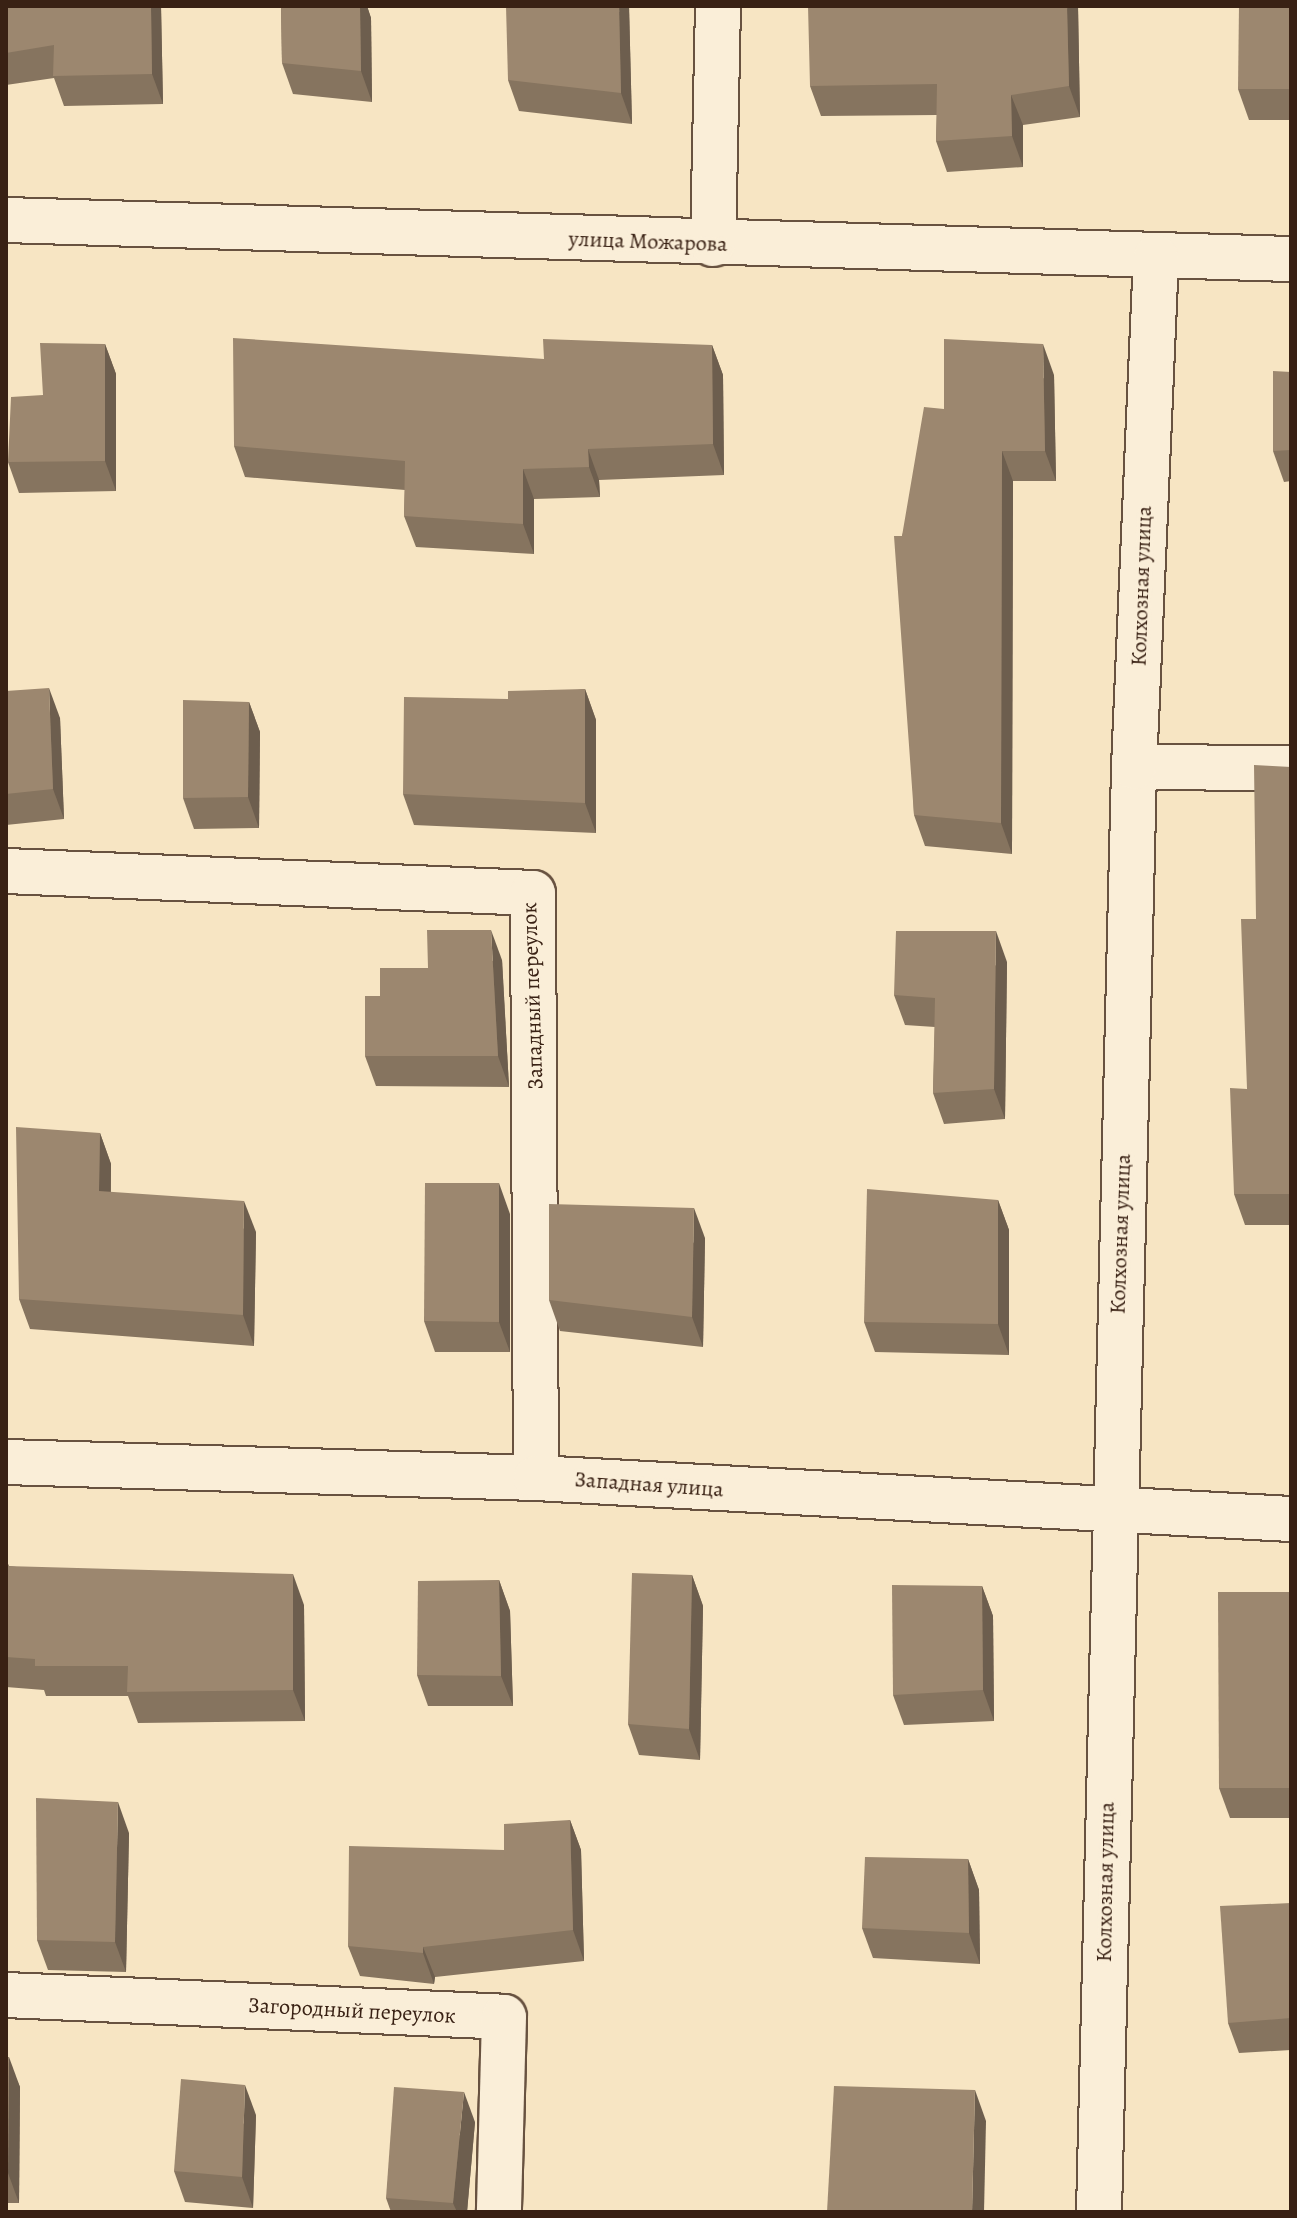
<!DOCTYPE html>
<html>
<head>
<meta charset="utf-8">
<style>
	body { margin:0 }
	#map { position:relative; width:1297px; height:2218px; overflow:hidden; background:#f7e5c3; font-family:Alegreya,serif }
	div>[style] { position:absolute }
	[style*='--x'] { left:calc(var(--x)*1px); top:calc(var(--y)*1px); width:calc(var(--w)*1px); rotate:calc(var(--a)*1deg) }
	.roads { filter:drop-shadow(2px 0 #685240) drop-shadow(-2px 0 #685240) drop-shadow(0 2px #685240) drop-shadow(0 -2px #685240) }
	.street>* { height:44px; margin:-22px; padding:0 22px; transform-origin:22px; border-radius:22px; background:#faeed8 }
	.wall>* { inset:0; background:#86745f }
	.shaded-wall>* { inset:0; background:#6d5e4e }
	.building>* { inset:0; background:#9c876f }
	span { translate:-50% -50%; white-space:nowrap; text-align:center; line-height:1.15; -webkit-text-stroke:7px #faeed8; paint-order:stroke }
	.street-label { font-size:22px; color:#392114 }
	.frame { position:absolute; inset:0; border:8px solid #392114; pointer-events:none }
</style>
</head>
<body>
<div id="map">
	<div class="roads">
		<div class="street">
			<i style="--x:6;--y:220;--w:1286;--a:1.74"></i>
			<i style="--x:713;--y:244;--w:238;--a:-88.8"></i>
			<i style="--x:1134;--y:767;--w:157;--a:0.4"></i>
			<i style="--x:6;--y:871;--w:527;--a:2.39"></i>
			<i style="--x:533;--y:893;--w:585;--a:89.71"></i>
			<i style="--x:6;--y:1462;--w:530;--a:1.73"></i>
			<i style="--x:536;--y:1478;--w:756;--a:3.11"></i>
			<i style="--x:6;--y:1995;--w:498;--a:2.5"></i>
			<i style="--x:504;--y:2017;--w:195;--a:91.5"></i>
			<i style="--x:1099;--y:2212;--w:1445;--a:-88.61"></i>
			<i style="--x:1134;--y:767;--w:510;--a:-87.53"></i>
		</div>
	</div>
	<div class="wall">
		<i style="clip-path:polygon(6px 6px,161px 6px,163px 104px,64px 106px,54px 78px,6px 85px)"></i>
		<i style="clip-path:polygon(281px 6px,367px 6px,371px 18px,372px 102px,293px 94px,282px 63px)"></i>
		<i style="clip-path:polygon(629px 6px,632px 124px,519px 111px,508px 80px)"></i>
		<i style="clip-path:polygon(1078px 6px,1080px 117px,1023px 125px,1023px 167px,947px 172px,936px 141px,937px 115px,821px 116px,810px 86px)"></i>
		<i style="clip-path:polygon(1291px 6px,1291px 120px,1249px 120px,1238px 89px)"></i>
		<i style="clip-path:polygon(105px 344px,116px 374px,116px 491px,19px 493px,8px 462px)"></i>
		<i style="clip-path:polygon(712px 345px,723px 375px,724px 475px,599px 480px,600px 497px,534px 499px,534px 554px,416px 547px,404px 516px,405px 490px,245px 477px,234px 446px,544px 359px)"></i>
		<i style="clip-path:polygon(1291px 372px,1291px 481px,1284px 482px,1273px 451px)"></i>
		<i style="clip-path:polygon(1054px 375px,1056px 481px,1013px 481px,1012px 854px,925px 846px,914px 815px,902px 536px,944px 409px)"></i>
		<i style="clip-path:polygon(585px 689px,596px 720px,596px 833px,414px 825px,403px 794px,508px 699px)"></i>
		<i style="clip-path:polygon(6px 691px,60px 718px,64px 819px,6px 825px)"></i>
		<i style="clip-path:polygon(249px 702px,260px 732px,259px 828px,194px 829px,183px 798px)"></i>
		<i style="clip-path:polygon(1291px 767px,1291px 1225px,1245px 1225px,1234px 1194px,1247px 1089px,1256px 919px)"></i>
		<i style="clip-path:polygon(502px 960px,509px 1087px,376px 1086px,365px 1056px,380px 996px,428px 968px)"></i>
		<i style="clip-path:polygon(1007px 962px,1005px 1119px,944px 1124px,933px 1093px,935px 1027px,905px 1025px,894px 995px)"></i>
		<i style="clip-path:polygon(100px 1133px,111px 1164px,111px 1192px,256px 1232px,254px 1346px,30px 1329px,19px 1299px)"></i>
		<i style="clip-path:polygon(998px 1200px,1009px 1230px,1009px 1355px,875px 1352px,864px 1322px)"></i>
		<i style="clip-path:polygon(510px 1214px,510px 1352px,435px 1352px,424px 1321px)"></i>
		<i style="clip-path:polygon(705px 1238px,703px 1347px,560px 1331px,549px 1300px)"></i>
		<i style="clip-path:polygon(6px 1559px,9px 1566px,304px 1605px,305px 1721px,138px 1723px,128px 1696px,46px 1696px,44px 1690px,6px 1687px)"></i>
		<i style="clip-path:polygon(692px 1575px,703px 1606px,700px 1760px,639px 1755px,628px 1724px)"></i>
		<i style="clip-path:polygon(499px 1580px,510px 1611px,513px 1706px,428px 1706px,417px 1675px)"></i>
		<i style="clip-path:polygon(982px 1586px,993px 1616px,994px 1721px,904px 1725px,893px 1695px)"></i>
		<i style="clip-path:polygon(1291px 1592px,1291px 1818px,1230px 1818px,1219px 1788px)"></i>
		<i style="clip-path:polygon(570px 1820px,581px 1850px,584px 1961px,435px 1977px,434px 1984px,360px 1976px,348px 1946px,504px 1850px)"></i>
		<i style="clip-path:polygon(129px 1833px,126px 1972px,48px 1970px,37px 1940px)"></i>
		<i style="clip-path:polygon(968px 1859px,979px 1890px,980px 1964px,873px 1958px,862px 1928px)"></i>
		<i style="clip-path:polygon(1291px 1903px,1291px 2050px,1239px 2053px,1228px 2023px)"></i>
		<i style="clip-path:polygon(6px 2057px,20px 2087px,19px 2203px,6px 2203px)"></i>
		<i style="clip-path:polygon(256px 2115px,253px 2208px,185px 2202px,174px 2171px)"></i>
		<i style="clip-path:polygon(475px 2122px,467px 2212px,391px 2212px,386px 2198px)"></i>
	</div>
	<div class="shaded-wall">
		<i style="clip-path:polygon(151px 6px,161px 6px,163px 104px,152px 74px)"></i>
		<i style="clip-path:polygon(360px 6px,367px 6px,371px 18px,372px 102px,361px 71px)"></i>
		<i style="clip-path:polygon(619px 6px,629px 6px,632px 124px,621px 93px)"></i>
		<i style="clip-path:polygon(1067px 6px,1078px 6px,1080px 117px,1069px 86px)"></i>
		<i style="clip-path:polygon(1011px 95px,1023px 125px,1023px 167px,1012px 136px)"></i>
		<i style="clip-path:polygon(105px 344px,116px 374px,116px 491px,105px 461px)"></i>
		<i style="clip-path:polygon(1043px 344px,1054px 375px,1056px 481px,1045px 451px)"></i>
		<i style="clip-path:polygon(712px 345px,723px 375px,724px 475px,713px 444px)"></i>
		<i style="clip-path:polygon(588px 449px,599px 480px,600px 497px,589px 467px)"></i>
		<i style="clip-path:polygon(1002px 451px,1013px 481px,1012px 854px,1001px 823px)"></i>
		<i style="clip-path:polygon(523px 469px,534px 499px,534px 554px,523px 524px)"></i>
		<i style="clip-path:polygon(49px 688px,60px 718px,64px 819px,53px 789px)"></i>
		<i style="clip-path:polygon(585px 689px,596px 720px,596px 833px,585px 803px)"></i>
		<i style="clip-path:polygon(249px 702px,260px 732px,259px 828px,248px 797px)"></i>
		<i style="clip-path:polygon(491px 930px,502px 960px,509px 1087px,498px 1056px)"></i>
		<i style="clip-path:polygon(996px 931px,1007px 962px,1005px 1119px,994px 1089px)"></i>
		<i style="clip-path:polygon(100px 1133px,111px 1164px,110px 1221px,99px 1191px)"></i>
		<i style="clip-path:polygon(499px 1183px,510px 1214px,510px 1352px,499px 1322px)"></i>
		<i style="clip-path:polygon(998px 1200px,1009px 1230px,1009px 1355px,998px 1324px)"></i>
		<i style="clip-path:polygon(244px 1201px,256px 1232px,254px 1346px,243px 1315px)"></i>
		<i style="clip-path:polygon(694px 1208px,705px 1238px,703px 1347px,692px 1317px)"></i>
		<i style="clip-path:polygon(293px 1574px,304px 1605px,305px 1721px,293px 1690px)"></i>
		<i style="clip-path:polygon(692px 1575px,703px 1606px,700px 1760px,689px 1729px)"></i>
		<i style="clip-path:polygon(499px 1580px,510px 1611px,513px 1706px,501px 1676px)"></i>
		<i style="clip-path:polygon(982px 1586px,993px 1616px,994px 1721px,983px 1690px)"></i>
		<i style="clip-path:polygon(118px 1802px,129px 1833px,126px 1972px,115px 1942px)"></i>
		<i style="clip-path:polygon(570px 1820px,581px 1850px,584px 1961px,573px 1930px)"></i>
		<i style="clip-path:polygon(968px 1859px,979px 1890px,980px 1964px,969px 1933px)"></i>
		<i style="clip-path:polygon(423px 1947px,435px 1977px,434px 1984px,423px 1953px)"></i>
		<i style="clip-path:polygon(9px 2057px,20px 2087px,19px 2203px,8px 2173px)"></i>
		<i style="clip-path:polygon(245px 2085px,256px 2115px,253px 2208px,242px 2177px)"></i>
		<i style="clip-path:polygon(975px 2090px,986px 2121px,984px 2212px,972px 2212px)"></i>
		<i style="clip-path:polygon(464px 2092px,475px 2122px,467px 2212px,457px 2212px,453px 2203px)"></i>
	</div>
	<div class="building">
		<i style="clip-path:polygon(6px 6px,151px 6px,152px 74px,53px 76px,54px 45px,6px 53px)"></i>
		<i style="clip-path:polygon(281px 6px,360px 6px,361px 71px,282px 63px)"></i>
		<i style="clip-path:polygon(506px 6px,619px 6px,621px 93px,508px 80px)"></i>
		<i style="clip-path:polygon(808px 6px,1067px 6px,1069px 86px,1011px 95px,1012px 136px,936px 141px,937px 84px,810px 86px)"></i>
		<i style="clip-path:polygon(1239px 6px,1291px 6px,1291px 89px,1238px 89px)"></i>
		<i style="clip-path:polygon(233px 338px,544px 359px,543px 339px,712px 345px,713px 444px,588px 449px,589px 467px,523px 469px,523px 524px,404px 516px,405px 461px,234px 446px)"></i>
		<i style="clip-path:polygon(944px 339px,1043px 344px,1045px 451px,1002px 451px,1001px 823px,914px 815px,894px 536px,902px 536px,924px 407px,944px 409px)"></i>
		<i style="clip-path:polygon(40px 343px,105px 344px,105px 461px,8px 462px,11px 397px,43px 395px)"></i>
		<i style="clip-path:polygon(1273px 371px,1291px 372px,1291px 450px,1273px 451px)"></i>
		<i style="clip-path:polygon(49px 688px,53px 789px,6px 794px,6px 691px)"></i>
		<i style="clip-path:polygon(585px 689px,585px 803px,403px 794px,404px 697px,508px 699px,508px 691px)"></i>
		<i style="clip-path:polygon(183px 700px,249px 702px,248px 797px,183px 798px)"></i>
		<i style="clip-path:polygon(1254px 765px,1291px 767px,1291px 1194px,1234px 1194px,1230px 1088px,1247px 1089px,1241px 919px,1256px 919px)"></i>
		<i style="clip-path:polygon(427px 930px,491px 930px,498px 1056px,365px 1056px,365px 996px,380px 996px,380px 968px,428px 968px)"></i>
		<i style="clip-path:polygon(896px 931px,996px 931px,994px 1089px,933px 1093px,935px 998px,894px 995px)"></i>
		<i style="clip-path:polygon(16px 1127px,100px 1133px,99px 1191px,244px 1201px,243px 1315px,19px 1299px)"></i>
		<i style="clip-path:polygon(425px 1183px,499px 1183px,499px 1322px,424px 1321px)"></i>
		<i style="clip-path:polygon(867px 1189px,998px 1200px,998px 1324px,864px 1322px)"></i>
		<i style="clip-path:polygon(549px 1204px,694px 1208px,692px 1317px,549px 1300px)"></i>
		<i style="clip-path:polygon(6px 1566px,293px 1574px,293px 1690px,127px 1692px,128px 1666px,35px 1666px,35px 1659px,6px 1657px)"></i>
		<i style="clip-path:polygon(632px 1573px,692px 1575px,689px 1729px,628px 1724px)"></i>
		<i style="clip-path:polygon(499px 1580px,501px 1676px,417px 1675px,418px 1581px)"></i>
		<i style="clip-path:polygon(892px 1585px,982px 1586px,983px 1690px,893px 1695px)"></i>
		<i style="clip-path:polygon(1218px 1592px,1291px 1592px,1291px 1788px,1219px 1788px)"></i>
		<i style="clip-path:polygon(36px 1798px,118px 1802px,115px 1942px,37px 1940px)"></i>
		<i style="clip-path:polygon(570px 1820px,573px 1930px,423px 1947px,423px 1953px,348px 1946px,349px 1846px,504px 1850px,504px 1824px)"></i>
		<i style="clip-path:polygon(865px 1857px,968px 1859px,969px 1933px,862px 1928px)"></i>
		<i style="clip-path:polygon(1291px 1903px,1291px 2018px,1228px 2023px,1220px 1906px)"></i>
		<i style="clip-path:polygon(6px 2057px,9px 2057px,8px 2173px,6px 2173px)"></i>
		<i style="clip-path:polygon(181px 2079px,245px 2085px,242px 2177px,174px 2171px)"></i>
		<i style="clip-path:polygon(834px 2086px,975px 2090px,972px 2212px,827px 2212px)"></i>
		<i style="clip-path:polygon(394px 2087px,464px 2092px,453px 2203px,386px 2198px)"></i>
	</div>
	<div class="street-label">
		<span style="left:648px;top:242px;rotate:2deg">улица Можарова</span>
		<span style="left:1142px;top:586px;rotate:-88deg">Колхозная улица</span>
		<span style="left:533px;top:996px;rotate:-92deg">Западный переулок</span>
		<span style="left:1121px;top:1234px;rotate:-88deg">Колхозная улица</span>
		<span style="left:649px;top:1485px;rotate:4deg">Западная улица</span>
		<span style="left:1106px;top:1882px;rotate:-89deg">Колхозная улица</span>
		<span style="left:352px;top:2011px;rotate:3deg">Загородный переулок</span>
	</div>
	<div class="frame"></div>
</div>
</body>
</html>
